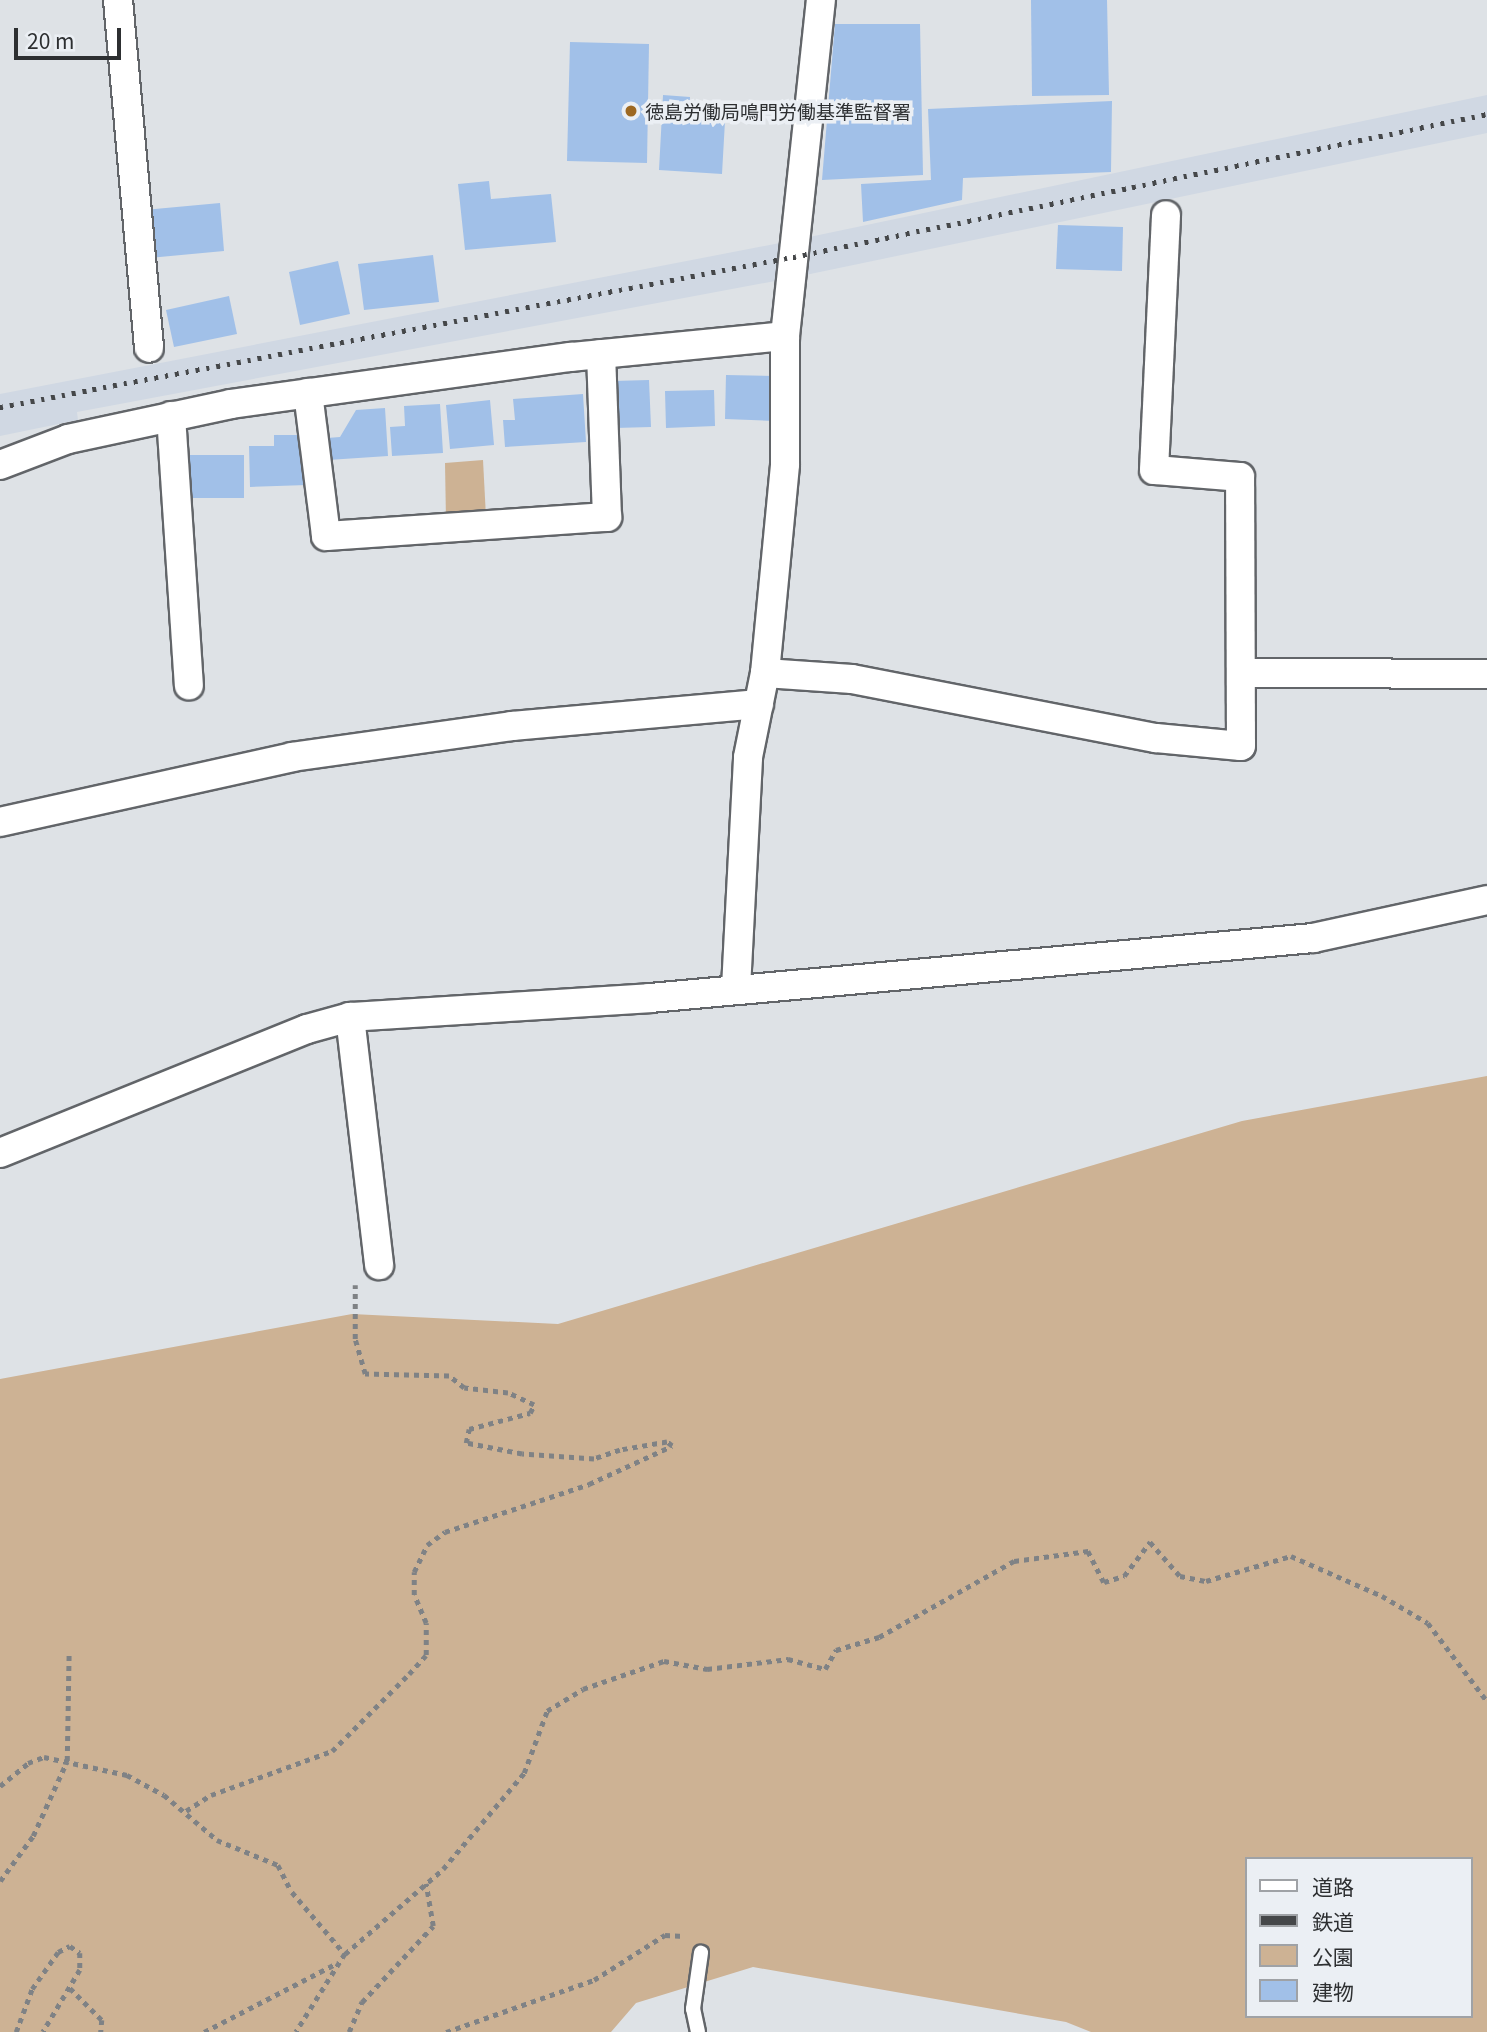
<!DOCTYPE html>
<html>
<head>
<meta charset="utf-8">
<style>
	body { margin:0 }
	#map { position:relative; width:1487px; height:2032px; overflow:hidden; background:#dee2e6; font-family:Georgia,"Noto Sans JP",serif }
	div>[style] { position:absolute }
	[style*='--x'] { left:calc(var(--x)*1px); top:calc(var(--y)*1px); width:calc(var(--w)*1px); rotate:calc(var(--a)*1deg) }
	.built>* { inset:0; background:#d0d8e3 }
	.green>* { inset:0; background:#cdb294 }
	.building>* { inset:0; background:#a1c0e8 }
	.path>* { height:4.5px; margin-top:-2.25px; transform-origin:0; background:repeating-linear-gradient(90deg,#7f8285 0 5px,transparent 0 10px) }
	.roads { filter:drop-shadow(2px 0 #626569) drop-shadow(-2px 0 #626569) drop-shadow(0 2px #626569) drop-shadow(0 -2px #626569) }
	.lane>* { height:14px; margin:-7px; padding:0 7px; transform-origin:7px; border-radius:7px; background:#fff }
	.street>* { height:28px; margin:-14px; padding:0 14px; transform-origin:14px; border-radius:14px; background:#fff }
	.rail>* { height:5px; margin-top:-2.5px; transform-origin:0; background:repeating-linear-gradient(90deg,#454749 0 3.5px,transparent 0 10.5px) }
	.dots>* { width:19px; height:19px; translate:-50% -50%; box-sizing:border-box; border:4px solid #ebeff4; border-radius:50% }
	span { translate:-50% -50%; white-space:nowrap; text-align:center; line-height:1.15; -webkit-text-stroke:7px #ebeff4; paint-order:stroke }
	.poi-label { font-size:19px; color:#2d2f31 }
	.left { translate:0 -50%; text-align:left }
	.legend { position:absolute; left:1245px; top:1857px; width:228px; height:161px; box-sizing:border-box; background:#ebeff4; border:2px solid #9fa2a6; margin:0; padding:9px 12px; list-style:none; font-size:21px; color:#2d2f31 }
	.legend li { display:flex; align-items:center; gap:14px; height:35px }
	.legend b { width:35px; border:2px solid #9fa2a6 }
	.scale { position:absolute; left:14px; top:28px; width:107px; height:32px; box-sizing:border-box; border:4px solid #2d2f31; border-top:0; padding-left:9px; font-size:21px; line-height:24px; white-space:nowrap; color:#2d2f31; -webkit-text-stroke:5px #ebeff4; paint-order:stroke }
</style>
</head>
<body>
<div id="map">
	<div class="built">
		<i style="clip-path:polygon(1487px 95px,1487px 133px,791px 278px,77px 412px,78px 420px,0 436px,0 394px,795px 240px)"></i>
	</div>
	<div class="green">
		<i style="clip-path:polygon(483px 460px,486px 517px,446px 520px,445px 463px)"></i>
		<i style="clip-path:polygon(evenodd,1487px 1076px,1487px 2032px,1091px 2032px,1066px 2022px,753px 1967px,636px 2003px,611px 2032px,0 2032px,0 1379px,352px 1314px,558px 1324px,1242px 1121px,1487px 1076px,1247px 1859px,1471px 1859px,1471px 2016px,1247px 2016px,1247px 1859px)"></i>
	</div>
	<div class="building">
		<i style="clip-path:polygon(1031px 0,1107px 0,1109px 95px,1032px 96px)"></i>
		<i style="clip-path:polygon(835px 24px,920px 24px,923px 175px,822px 180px)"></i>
		<i style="clip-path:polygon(570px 42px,649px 44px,647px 163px,567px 161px)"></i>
		<i style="clip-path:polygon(663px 95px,690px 97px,689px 119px,725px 121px,722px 174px,659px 170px)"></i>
		<i style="clip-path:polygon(1112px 101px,1111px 172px,963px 178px,962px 200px,863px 222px,861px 184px,931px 180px,928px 109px)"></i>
		<i style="clip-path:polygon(489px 181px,491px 199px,551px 194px,556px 242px,465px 250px,458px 184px)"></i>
		<i style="clip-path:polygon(220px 203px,224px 251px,149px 258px,144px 210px)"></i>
		<i style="clip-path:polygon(1058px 225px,1123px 227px,1122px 271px,1056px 269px)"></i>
		<i style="clip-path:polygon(433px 255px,439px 302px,364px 310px,358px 264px)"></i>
		<i style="clip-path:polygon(338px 261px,350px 314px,300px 325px,289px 272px)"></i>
		<i style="clip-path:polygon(229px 296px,237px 334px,174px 347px,166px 310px)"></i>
		<i style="clip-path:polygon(726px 375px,775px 376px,774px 421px,725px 419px)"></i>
		<i style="clip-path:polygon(649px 380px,651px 427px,615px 428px,613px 381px)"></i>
		<i style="clip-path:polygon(714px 390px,715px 426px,666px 428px,665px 391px)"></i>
		<i style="clip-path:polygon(583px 394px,586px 442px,505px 447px,503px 420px,515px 420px,513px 399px)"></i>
		<i style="clip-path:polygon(490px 400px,494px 445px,450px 449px,446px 405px)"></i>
		<i style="clip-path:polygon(440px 404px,443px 453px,392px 456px,390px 427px,405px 426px,404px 406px)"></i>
		<i style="clip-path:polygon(385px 408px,388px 456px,328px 460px,327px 438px,340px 437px,356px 410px)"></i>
		<i style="clip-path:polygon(274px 435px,306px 435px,307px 485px,250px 487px,249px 446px,274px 446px)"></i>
		<i style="clip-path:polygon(190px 455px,244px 455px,244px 498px,190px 498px)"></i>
	</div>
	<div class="path">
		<i style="--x:0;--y:1786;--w:36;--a:-39"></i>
		<i style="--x:28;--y:1763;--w:17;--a:-21"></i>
		<i style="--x:44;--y:1757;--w:85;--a:12.2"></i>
		<i style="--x:127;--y:1775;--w:42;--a:28.4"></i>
		<i style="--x:164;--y:1795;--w:70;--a:40.3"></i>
		<i style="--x:217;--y:1840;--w:66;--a:22.3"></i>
		<i style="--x:278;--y:1865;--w:30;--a:63"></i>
		<i style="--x:292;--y:1892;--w:82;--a:49.5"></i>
		<i style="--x:345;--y:1954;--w:92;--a:122.1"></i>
		<i style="--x:186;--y:1811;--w:30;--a:-33"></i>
		<i style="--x:211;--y:1795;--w:129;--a:-20"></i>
		<i style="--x:332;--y:1751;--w:109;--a:-45"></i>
		<i style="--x:409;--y:1674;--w:25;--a:-48"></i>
		<i style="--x:426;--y:1655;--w:32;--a:-90"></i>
		<i style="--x:426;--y:1623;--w:30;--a:-113"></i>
		<i style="--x:414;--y:1595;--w:23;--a:-90"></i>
		<i style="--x:414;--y:1572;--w:30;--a:-64"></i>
		<i style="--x:427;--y:1545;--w:22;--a:-36"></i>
		<i style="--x:445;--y:1532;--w:152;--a:-18.4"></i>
		<i style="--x:589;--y:1484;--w:91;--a:-24.6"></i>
		<i style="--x:672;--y:1446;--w:6;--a:-141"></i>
		<i style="--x:667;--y:1442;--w:48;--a:170.3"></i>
		<i style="--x:620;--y:1450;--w:28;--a:161"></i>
		<i style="--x:594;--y:1459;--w:72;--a:-176"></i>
		<i style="--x:522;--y:1454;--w:57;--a:-168.9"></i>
		<i style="--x:466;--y:1443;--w:14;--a:-78"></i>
		<i style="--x:469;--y:1429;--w:63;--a:-14.7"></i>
		<i style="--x:530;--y:1413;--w:9;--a:-63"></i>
		<i style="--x:534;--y:1405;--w:29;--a:-155"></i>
		<i style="--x:508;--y:1393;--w:44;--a:-173.5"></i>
		<i style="--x:464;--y:1388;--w:19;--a:-141"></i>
		<i style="--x:449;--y:1376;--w:84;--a:-178.6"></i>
		<i style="--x:365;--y:1374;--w:36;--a:-106"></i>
		<i style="--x:355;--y:1339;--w:54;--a:-90"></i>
		<i style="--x:0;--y:1881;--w:56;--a:-53.7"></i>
		<i style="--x:33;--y:1836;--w:82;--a:-65.6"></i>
		<i style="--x:67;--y:1761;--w:110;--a:-89"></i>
		<i style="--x:345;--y:1954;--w:130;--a:-40.9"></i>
		<i style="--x:443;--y:1869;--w:126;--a:-49.8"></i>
		<i style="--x:524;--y:1773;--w:66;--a:-69.6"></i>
		<i style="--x:547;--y:1711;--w:42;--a:-31.4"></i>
		<i style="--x:583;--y:1689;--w:86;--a:-19.1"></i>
		<i style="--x:664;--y:1661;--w:44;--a:10.5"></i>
		<i style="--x:707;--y:1669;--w:82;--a:-7"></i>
		<i style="--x:788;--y:1659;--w:38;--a:15"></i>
		<i style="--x:825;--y:1669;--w:22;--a:-60"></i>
		<i style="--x:836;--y:1650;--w:45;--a:-16.8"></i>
		<i style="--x:879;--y:1637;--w:155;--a:-29.4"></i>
		<i style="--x:1014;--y:1561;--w:75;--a:-7.7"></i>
		<i style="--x:1088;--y:1551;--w:35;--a:63"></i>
		<i style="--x:1104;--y:1582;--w:21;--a:-17"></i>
		<i style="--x:1124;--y:1576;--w:43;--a:-52.6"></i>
		<i style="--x:1150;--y:1542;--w:45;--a:48.6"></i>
		<i style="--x:1180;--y:1576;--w:26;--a:11"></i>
		<i style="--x:1206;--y:1581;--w:89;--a:-16.4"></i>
		<i style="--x:1291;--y:1556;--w:99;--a:23.7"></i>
		<i style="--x:1382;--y:1596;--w:53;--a:30.4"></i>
		<i style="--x:1428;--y:1623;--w:98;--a:52.9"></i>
		<i style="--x:70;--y:1988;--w:45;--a:45"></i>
		<i style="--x:102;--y:2020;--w:12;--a:95"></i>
		<i style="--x:16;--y:2032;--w:46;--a:-69.6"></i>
		<i style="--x:32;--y:1989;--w:45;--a:-54.9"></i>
		<i style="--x:58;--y:1952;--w:13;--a:-27"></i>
		<i style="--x:70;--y:1946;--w:12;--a:35"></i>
		<i style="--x:80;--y:1953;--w:17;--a:90"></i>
		<i style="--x:80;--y:1970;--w:72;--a:120.8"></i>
		<i style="--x:204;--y:2032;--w:150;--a:-27.4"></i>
		<i style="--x:349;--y:2032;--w:33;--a:-67"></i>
		<i style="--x:362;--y:2002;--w:104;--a:-46.9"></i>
		<i style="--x:433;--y:1926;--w:43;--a:-99.5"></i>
		<i style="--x:446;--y:2032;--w:157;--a:-19.4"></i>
		<i style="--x:594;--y:1980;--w:84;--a:-32.4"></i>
		<i style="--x:665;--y:1935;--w:19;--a:3"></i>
	</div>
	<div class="roads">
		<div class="lane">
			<i style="--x:698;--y:2032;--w:24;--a:-102"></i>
			<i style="--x:693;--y:2009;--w:57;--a:-81.9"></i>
		</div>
		<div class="street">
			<i style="--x:118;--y:0;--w:349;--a:84.9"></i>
			<i style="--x:308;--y:393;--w:144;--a:82.8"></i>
			<i style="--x:326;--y:536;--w:282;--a:-3.9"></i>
			<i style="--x:607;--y:517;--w:163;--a:-92.1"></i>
			<i style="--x:171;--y:416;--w:270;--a:86.2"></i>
			<i style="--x:0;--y:465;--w:73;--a:-20.9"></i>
			<i style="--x:68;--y:439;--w:167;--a:-12.1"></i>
			<i style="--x:231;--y:404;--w:343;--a:-7.9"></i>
			<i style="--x:571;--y:357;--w:215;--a:-5.6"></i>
			<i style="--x:765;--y:673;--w:87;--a:3.9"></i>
			<i style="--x:852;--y:679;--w:310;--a:11"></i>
			<i style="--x:1156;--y:738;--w:85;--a:5.4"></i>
			<i style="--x:1241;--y:746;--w:269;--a:-90.2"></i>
			<i style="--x:1240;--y:477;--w:86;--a:-175.3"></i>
			<i style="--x:1154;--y:470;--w:255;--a:-87.3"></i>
			<i style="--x:1244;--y:673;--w:243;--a:0.2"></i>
			<i style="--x:0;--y:822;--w:299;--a:-12.5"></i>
			<i style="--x:292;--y:757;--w:222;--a:-8"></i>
			<i style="--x:512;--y:726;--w:248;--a:-5.1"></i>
			<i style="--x:736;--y:988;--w:231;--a:-87"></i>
			<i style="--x:748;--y:757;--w:86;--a:-78.6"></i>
			<i style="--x:765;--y:673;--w:210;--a:-84.5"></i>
			<i style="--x:785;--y:464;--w:128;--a:-90"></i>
			<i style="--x:785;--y:336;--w:338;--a:-83.9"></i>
			<i style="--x:350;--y:1017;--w:250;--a:83.3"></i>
			<i style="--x:0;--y:1153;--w:331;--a:-22"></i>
			<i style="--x:307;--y:1029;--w:45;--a:-15.6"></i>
			<i style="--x:350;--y:1017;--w:301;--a:-3.6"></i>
			<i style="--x:650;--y:998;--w:666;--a:-5.17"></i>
			<i style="--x:1313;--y:938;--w:178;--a:-12.3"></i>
		</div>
	</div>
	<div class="rail">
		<i style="--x:0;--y:407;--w:807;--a:-10.71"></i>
		<i style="--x:793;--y:257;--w:709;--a:-11.64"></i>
	</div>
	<div class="dots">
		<i style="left:631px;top:111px;background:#9d6821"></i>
	</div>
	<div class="poi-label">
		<span class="left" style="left:645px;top:111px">徳島労働局鳴門労働基準監督署</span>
	</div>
	<ul class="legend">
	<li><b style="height:9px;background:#fff"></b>道路</li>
	<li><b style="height:9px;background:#454749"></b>鉄道</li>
	<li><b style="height:19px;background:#cdb294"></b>公園</li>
	<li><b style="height:19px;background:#a1c0e8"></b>建物</li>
	</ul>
	<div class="scale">20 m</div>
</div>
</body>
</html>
